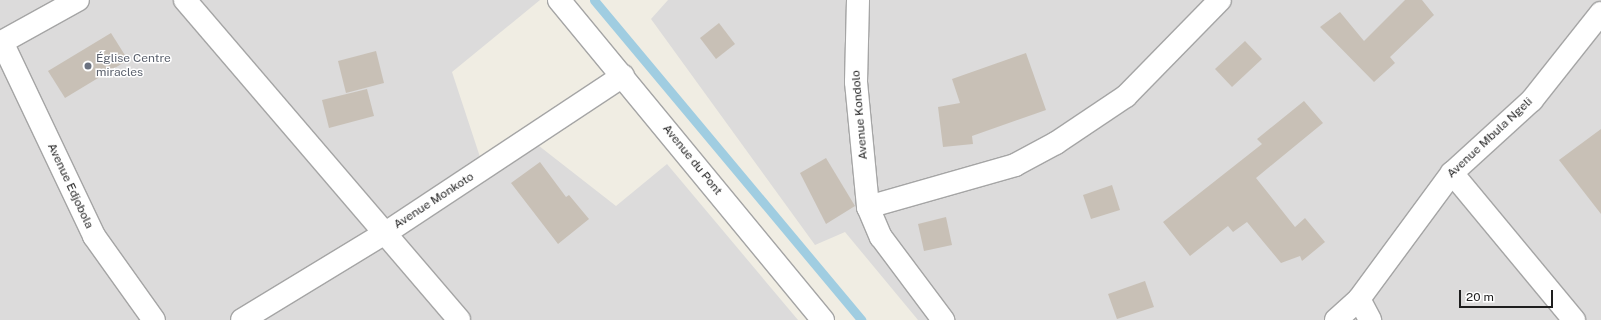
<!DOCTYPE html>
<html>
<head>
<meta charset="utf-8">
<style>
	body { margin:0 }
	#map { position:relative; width:1601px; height:320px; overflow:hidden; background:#f0ede3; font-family:"Public Sans",sans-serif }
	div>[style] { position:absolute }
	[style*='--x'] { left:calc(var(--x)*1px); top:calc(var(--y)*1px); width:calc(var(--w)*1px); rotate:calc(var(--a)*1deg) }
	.residential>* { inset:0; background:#dcdbdb }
	.stream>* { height:9px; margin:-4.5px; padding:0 4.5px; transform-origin:4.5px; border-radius:4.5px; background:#a0cde1 }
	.building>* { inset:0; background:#c8c0b6 }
	.roads { filter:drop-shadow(1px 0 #a5a5a5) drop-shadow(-1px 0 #a5a5a5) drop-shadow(0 1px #a5a5a5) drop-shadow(0 -1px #a5a5a5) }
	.minor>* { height:22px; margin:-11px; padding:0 11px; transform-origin:11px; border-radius:11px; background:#fff }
	.dots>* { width:11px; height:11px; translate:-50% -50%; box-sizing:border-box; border:2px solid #fff; border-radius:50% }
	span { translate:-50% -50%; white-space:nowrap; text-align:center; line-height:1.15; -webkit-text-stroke:3px #fff; paint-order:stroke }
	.worship-label { font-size:12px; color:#5b616d }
	.left { translate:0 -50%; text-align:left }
	.street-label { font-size:12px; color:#1e1e1e }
	.scale { position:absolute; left:1459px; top:290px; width:94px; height:18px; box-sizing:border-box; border:2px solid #1e1e1e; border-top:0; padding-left:5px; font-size:12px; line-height:14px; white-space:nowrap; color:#1e1e1e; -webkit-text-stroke:3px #fff; paint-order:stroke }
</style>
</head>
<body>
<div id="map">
	<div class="residential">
		<i style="clip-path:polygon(0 0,540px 0,452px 72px,481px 160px,525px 135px,616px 206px,667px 164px,798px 320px,0 320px)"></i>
		<i style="clip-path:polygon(668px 0,1601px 0,1601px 320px,918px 320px,845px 232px,815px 245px,651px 19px)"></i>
	</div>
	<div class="stream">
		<i style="--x:594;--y:0;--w:417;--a:50.1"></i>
	</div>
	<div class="building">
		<i style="clip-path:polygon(1405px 0,1422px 0,1434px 15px,1390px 57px,1395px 63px,1374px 82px,1320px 27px,1340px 12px,1364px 41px)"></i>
		<i style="clip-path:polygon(719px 23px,735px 44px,716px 59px,700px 38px)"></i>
		<i style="clip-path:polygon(111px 33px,128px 60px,65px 98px,48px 71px)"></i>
		<i style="clip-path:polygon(1245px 41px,1262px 59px,1232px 87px,1215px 69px)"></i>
		<i style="clip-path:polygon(376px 51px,384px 83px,346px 93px,338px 61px)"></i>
		<i style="clip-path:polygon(1026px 53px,1046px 110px,972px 136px,973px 144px,943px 147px,938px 107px,960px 103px,952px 79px)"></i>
		<i style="clip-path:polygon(367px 89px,374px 116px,329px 128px,322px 100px)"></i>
		<i style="clip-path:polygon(1304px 101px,1323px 123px,1256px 178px,1295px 227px,1305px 218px,1325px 242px,1302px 261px,1300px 256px,1281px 263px,1247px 222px,1233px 232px,1228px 226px,1190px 256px,1163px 222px,1262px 144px,1257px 139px)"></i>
		<i style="clip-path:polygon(1601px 129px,1601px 214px,1559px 160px)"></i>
		<i style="clip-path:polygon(826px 158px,855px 206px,826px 224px,800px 173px)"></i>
		<i style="clip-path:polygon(540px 162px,566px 197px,569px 195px,589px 219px,558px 244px,511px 183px)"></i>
		<i style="clip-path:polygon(1112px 185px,1120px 210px,1091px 219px,1083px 195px)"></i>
		<i style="clip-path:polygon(946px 217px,952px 245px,924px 251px,918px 224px)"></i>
		<i style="clip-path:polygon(1145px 281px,1154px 307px,1117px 319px,1108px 294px)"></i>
	</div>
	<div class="roads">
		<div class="minor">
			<i style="--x:185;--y:0;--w:421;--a:49.4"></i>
			<i style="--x:559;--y:0;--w:415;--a:50.5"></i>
			<i style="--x:858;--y:0;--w:82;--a:91.4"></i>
			<i style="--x:856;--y:82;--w:126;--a:84.5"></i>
			<i style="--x:868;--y:207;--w:33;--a:67"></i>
			<i style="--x:881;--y:237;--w:104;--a:53.2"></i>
			<i style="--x:2;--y:42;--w:215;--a:64.6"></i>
			<i style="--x:94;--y:236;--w:103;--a:54.5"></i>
			<i style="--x:0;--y:43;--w:89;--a:-28.9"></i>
			<i style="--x:1452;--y:173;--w:191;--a:50.3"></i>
			<i style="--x:868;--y:207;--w:153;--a:-15.9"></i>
			<i style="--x:1015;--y:165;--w:47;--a:-28.2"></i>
			<i style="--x:1056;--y:143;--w:84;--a:-33.9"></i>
			<i style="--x:1126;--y:96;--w:134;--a:-45.6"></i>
			<i style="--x:1359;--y:299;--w:24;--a:62"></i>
			<i style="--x:242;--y:320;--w:170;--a:-31.3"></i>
			<i style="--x:387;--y:232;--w:283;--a:-33.5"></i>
			<i style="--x:1336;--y:320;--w:31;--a:-42"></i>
			<i style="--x:1359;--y:299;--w:157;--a:-53.6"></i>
			<i style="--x:1452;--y:173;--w:108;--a:-42.4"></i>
			<i style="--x:1532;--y:100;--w:111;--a:-51.6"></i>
		</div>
	</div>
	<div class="dots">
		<i style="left:88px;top:66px;background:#6b7280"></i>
	</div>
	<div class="worship-label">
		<span class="left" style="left:96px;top:66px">Église Centre<br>miracles</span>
	</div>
	<div class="street-label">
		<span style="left:860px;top:115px;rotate:-95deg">Avenue Kondolo</span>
		<span style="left:1490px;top:138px;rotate:-43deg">Avenue Mbula Ngeli</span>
		<span style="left:692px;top:160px;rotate:51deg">Avenue du Pont</span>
		<span style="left:70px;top:186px;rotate:65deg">Avenue Edjobola</span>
		<span style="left:434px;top:201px;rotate:-33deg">Avenue Monkoto</span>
	</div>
	<div class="scale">20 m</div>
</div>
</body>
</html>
